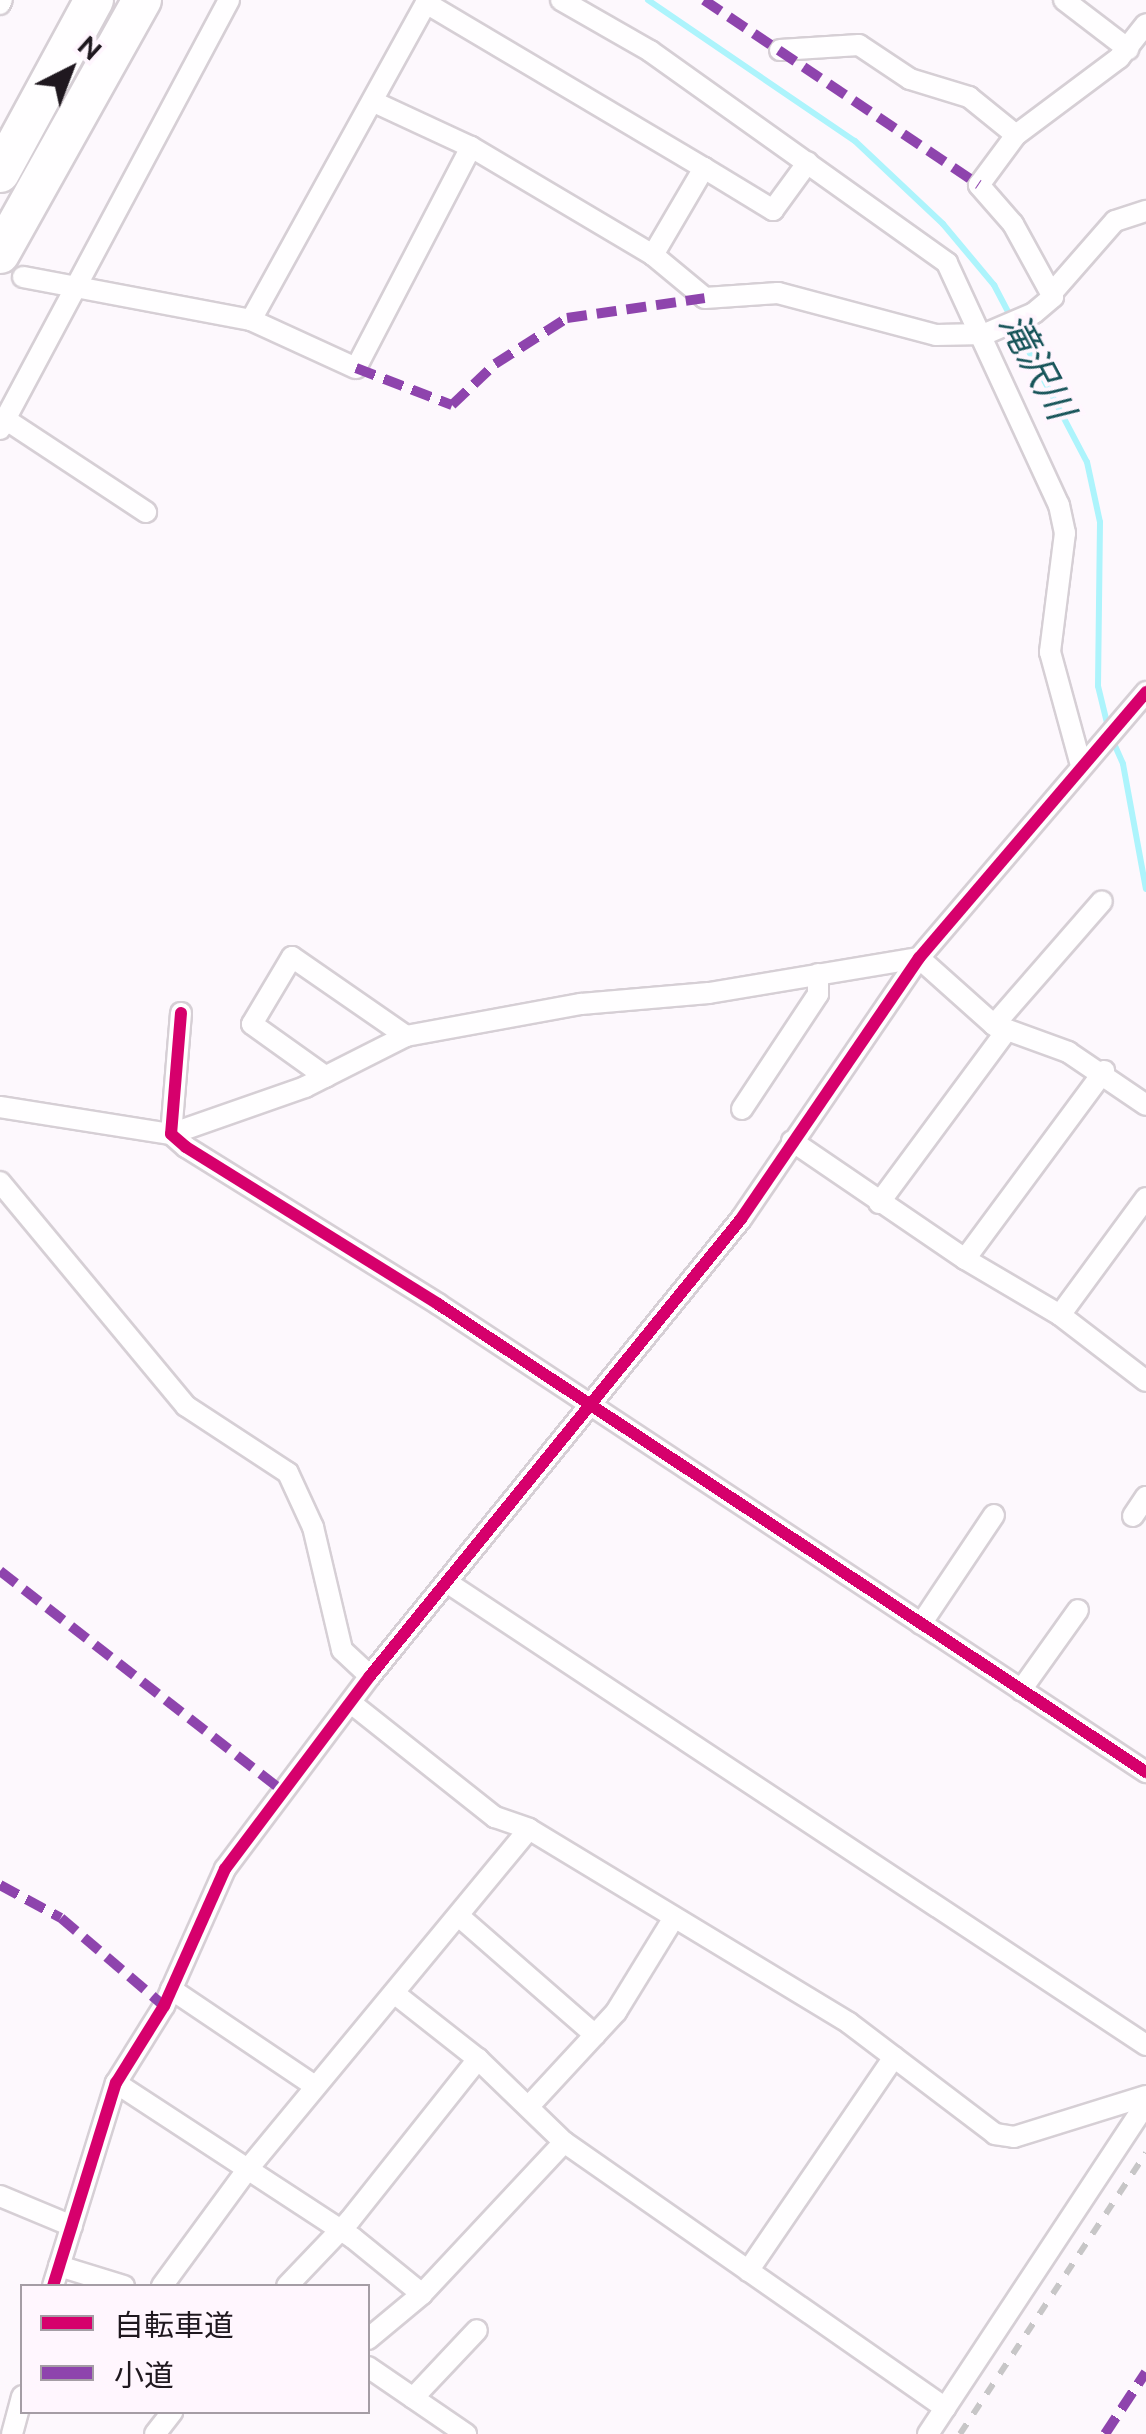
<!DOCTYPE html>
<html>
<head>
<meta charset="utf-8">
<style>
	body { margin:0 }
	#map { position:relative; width:1146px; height:2434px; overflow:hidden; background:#fdf8fd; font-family:Ubuntu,"Noto Sans JP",sans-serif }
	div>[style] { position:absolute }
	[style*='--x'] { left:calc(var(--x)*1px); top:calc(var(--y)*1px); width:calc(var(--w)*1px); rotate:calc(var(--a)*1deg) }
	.stream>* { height:6px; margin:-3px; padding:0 3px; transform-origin:3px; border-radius:3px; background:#adf4fc }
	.roads { filter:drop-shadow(2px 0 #d6cfd5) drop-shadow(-2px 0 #d6cfd5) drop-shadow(0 2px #d6cfd5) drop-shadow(0 -2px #d6cfd5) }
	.street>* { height:20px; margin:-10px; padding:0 10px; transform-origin:10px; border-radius:10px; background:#fffeff }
	.highway>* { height:38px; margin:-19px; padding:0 19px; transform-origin:19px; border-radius:19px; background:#fffeff }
	.rail>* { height:6px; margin-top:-3px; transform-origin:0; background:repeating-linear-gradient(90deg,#c7c6c7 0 12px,transparent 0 24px) }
	.quiet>* { height:10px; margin-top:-5px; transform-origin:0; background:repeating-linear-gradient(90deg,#8e44ad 0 20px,transparent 0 30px) }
	.cycleway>* { height:12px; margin:-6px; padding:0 6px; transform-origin:6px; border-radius:6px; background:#d6006c }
	span { translate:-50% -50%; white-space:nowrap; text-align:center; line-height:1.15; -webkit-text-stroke:8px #fff6fe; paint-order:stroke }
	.water-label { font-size:38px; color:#175459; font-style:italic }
	.legend { position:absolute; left:20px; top:2284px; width:350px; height:130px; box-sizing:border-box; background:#fff6fe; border:2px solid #a59da5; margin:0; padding:12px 18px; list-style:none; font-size:30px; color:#1f181f }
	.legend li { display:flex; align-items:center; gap:20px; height:50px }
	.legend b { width:50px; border:2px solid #a59da5 }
	.north { position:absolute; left:20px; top:20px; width:100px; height:100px; -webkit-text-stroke:8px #fff6fe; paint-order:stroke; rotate:42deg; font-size:28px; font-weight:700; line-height:40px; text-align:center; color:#1f181f }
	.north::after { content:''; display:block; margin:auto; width:35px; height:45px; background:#1f181f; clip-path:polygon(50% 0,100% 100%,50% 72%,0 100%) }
</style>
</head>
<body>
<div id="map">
	<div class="stream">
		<i style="--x:648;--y:0;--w:250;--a:34.3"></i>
		<i style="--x:855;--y:141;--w:121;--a:43.3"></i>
		<i style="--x:943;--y:224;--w:80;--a:50.1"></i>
		<i style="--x:994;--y:285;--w:200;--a:62.3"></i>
		<i style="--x:1087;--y:462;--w:61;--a:77.8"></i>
		<i style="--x:1100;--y:522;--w:164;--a:90.7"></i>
		<i style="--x:1098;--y:686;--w:42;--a:76.3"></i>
		<i style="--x:1112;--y:739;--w:27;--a:66"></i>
		<i style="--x:1123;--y:764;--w:127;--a:79.6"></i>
	</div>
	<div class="roads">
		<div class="street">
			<i style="--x:561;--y:0;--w:103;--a:29.8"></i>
			<i style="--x:650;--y:51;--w:365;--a:35.5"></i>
			<i style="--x:947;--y:263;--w:267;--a:65.2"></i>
			<i style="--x:1059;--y:505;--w:29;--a:78"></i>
			<i style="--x:1065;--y:533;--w:120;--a:97.2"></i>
			<i style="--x:1050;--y:652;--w:117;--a:74.7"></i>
			<i style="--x:1064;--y:0;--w:81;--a:37.4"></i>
			<i style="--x:0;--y:4;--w:4;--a:-63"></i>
			<i style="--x:780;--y:50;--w:79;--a:-3.6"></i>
			<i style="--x:859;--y:45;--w:61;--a:33.7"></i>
			<i style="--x:910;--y:79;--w:62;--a:17"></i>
			<i style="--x:969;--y:97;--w:60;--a:39"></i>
			<i style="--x:704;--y:168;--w:81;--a:31.3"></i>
			<i style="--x:773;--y:210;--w:59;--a:-53.9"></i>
			<i style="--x:653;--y:255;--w:67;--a:39.6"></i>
			<i style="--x:705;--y:298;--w:73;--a:-3.9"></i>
			<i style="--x:778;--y:293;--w:163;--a:14.9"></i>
			<i style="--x:936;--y:335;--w:49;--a:-1.2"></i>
			<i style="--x:985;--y:334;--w:53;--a:-23.2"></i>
			<i style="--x:1034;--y:313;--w:25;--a:-40"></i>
			<i style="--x:1053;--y:297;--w:83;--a:-118.7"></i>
			<i style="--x:1013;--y:224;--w:52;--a:-131.1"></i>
			<i style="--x:979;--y:185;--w:62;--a:-53.5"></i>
			<i style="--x:1016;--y:135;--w:129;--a:-36.8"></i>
			<i style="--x:1119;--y:58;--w:43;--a:-51.5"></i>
			<i style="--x:23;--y:277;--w:232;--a:10.7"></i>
			<i style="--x:251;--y:320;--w:115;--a:24.6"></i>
			<i style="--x:356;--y:368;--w:249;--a:-62.5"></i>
			<i style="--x:1051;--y:294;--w:97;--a:-48.8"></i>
			<i style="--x:1115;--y:221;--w:33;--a:-18"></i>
			<i style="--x:251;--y:320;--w:362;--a:-61.1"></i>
			<i style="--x:426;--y:3;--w:323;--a:30.7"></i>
			<i style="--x:704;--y:168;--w:101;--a:120.4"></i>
			<i style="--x:653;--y:255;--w:212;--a:-149.3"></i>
			<i style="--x:471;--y:147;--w:107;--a:-155.1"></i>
			<i style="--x:5;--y:419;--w:169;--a:33.4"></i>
			<i style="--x:0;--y:429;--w:486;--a:-61.9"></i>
			<i style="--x:181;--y:1013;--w:121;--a:94.7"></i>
			<i style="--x:171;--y:1134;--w:20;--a:41"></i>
			<i style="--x:186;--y:1147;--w:297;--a:31.9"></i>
			<i style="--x:438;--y:1304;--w:849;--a:33.47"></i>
			<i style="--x:994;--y:1025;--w:164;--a:-48.9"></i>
			<i style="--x:326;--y:1077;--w:91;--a:-144.4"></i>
			<i style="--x:252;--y:1024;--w:78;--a:-59.2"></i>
			<i style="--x:292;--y:957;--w:139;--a:34.7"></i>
			<i style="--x:0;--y:1107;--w:173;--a:9"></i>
			<i style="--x:171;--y:1134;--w:142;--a:-19.3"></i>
			<i style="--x:305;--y:1087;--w:113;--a:-26.8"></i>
			<i style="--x:406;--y:1036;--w:178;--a:-10.4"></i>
			<i style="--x:581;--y:1004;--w:128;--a:-4.9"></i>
			<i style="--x:709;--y:993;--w:213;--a:-9.5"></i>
			<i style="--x:919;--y:958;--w:101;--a:41.8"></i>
			<i style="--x:994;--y:1025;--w:79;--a:20"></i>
			<i style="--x:1068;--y:1052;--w:94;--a:34.2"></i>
			<i style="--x:742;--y:1109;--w:138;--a:-56.5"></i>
			<i style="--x:818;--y:994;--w:20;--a:-90"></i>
			<i style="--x:792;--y:1141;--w:209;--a:34.3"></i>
			<i style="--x:965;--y:1259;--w:110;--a:30.5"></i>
			<i style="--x:1060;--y:1315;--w:108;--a:37.5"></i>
			<i style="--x:0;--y:1182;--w:291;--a:50.3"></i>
			<i style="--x:186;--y:1406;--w:122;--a:33.3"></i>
			<i style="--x:288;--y:1473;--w:60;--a:65.2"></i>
			<i style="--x:313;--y:1527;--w:126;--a:76.7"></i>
			<i style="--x:342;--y:1650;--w:38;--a:43"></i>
			<i style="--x:879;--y:1203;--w:215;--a:-53.5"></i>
			<i style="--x:965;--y:1259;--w:234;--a:-53.5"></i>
			<i style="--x:1060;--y:1315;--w:145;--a:-53.7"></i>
			<i style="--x:1133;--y:1516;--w:23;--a:-56"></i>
			<i style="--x:448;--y:1583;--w:837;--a:33.5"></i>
			<i style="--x:921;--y:1624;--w:131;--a:-56.2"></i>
			<i style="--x:1021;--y:1690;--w:98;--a:-54.5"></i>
			<i style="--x:351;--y:1703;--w:184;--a:38.4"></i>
			<i style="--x:495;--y:1817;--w:36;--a:19"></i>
			<i style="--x:529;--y:1829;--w:374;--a:31.2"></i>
			<i style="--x:849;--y:2023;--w:183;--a:37.2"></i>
			<i style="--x:995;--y:2134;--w:19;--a:9"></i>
			<i style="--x:1014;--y:2137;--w:138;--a:-17.3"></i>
			<i style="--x:461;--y:1918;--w:178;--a:41.1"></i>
			<i style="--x:171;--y:1989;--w:174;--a:34"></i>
			<i style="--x:394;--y:1993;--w:107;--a:38.2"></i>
			<i style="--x:478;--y:2059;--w:120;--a:44"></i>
			<i style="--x:564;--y:2142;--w:465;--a:34.9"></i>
			<i style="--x:116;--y:2083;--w:283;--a:33.2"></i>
			<i style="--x:353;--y:2238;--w:89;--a:39.1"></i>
			<i style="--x:530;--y:2105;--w:127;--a:-47.2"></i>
			<i style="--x:616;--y:2012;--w:107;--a:-58.4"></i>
			<i style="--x:0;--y:2196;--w:78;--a:22.6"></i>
			<i style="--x:59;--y:2266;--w:68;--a:17.1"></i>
			<i style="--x:748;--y:2271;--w:259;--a:-55.7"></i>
			<i style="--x:53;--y:2286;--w:213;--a:-72.8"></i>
			<i style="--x:116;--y:2083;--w:91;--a:-58.1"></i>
			<i style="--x:164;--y:2006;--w:150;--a:-66"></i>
			<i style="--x:225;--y:1869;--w:241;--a:-53.1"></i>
			<i style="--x:370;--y:1676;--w:589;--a:-50.93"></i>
			<i style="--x:741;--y:1219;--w:316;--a:-55.7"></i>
			<i style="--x:919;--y:958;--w:350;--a:-49.5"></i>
			<i style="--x:162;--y:2286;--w:144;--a:-53.8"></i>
			<i style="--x:247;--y:2170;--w:442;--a:-50.4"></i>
			<i style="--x:287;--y:2286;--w:91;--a:-46.3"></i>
			<i style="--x:350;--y:2220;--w:206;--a:-51.5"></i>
			<i style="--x:368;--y:2339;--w:70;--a:-39.8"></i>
			<i style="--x:422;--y:2294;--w:208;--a:-46.9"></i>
			<i style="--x:368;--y:2367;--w:119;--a:34.4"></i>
			<i style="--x:413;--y:2398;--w:93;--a:-46.7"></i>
			<i style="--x:12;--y:2434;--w:39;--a:-75"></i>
			<i style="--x:155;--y:2434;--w:28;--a:-52"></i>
			<i style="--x:928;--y:2434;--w:396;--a:-56.6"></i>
		</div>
		<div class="highway">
			<i style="--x:0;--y:173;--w:197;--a:-61.5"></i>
			<i style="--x:0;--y:254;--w:291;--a:-60.8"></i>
		</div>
	</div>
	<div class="rail">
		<i style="--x:960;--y:2434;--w:337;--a:-56.5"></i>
	</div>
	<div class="quiet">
		<i style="--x:704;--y:0;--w:331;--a:33.9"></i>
		<i style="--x:356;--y:368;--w:103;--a:21.1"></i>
		<i style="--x:452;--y:405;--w:59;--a:-43.6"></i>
		<i style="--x:495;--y:364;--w:85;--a:-32.6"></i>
		<i style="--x:567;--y:318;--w:139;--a:-8.2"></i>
		<i style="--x:0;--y:1571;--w:358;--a:37.9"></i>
		<i style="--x:0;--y:1885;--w:69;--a:28.4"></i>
		<i style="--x:61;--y:1918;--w:135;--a:40.5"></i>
		<i style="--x:1105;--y:2434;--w:74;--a:-56.5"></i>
	</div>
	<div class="cycleway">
		<i style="--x:181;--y:1013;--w:121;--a:94.7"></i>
		<i style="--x:171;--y:1134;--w:20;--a:41"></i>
		<i style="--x:186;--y:1147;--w:297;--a:31.9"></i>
		<i style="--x:438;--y:1304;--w:849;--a:33.47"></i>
		<i style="--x:53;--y:2286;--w:213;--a:-72.8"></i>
		<i style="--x:116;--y:2083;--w:91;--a:-58.1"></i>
		<i style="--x:164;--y:2006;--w:150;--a:-66"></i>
		<i style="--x:225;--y:1869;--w:241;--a:-53.1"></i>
		<i style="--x:370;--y:1676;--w:589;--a:-50.93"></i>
		<i style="--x:741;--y:1219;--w:316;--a:-55.7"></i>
		<i style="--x:919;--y:958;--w:350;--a:-49.5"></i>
	</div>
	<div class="water-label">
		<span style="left:1037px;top:366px;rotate:62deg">滝沢川</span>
	</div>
	<ul class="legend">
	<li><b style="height:12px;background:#d6006c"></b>自転車道</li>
	<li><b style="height:12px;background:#8e44ad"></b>小道</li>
	</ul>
	<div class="north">N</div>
</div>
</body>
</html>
